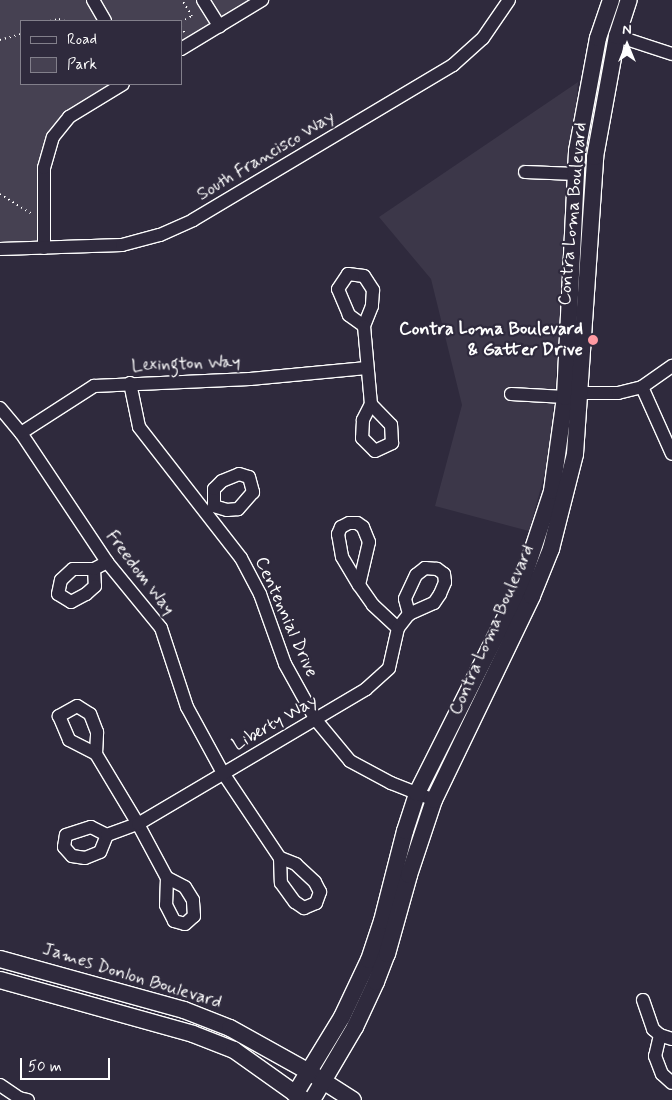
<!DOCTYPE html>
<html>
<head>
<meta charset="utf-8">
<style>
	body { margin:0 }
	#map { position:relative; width:672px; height:1100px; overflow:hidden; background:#2f2a3d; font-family:Mynerve,sans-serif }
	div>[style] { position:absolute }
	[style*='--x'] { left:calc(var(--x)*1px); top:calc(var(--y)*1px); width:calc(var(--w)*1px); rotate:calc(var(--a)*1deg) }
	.built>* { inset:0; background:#3c3749 }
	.green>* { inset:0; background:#464152 }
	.path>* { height:2px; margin-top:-1px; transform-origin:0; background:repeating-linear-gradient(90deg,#fff 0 1px,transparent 0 5px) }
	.roads { filter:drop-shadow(1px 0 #fff) drop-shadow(-1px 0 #fff) drop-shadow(0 1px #fff) drop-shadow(0 -1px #fff) }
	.minor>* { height:12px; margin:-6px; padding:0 6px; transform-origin:6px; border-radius:6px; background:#2f2a3d }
	.major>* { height:16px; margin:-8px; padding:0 8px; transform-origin:8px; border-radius:8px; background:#2f2a3d }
	.dots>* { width:14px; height:14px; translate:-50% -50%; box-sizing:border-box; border:2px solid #2f2a3d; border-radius:50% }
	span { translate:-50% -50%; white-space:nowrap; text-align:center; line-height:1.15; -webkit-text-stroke:4.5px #2f2a3d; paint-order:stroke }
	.street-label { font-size:18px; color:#fff }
	.poi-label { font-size:18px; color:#fff; font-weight:700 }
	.right { translate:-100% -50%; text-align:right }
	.legend { position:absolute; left:20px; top:20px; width:162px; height:65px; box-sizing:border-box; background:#2f2a3d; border:1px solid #827f8b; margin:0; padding:6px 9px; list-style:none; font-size:15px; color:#fff }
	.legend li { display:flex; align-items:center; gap:10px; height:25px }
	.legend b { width:25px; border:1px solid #827f8b }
	.north { position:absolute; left:602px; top:20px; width:50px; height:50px; -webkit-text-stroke:4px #2f2a3d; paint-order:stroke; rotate:0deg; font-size:14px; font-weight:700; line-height:20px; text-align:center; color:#fff }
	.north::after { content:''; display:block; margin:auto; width:18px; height:22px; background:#fff; clip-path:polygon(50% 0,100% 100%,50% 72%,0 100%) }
	.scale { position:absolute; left:20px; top:1058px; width:90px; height:22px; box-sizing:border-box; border:2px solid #fff; border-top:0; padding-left:6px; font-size:15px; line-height:18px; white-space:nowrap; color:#fff; -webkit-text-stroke:4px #2f2a3d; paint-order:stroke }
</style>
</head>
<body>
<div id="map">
	<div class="built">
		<i style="clip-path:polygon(578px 82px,550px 455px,529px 531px,435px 506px,462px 405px,431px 279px,379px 217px)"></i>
	</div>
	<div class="green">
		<i style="clip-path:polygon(0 0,249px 0,253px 6px,181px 49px,181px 21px,21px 21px,21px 84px,123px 84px,69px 117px,44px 168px,44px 248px,0 249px)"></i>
	</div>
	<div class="path">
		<i style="--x:50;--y:21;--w:9;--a:-13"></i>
		<i style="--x:59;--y:19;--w:6;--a:18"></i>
		<i style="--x:181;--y:22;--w:13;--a:-29"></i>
		<i style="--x:192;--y:16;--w:19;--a:-122"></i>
		<i style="--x:181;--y:27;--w:7;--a:56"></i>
		<i style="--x:0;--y:40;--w:22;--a:-16"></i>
		<i style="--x:0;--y:194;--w:38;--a:32"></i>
	</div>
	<div class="roads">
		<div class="minor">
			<i style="--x:93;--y:0;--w:24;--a:60"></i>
			<i style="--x:203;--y:0;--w:31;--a:58"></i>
			<i style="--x:617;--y:36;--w:58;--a:18.1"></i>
			<i style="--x:181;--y:49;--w:95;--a:-31.2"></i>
			<i style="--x:525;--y:172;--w:51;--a:2.2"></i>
			<i style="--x:44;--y:248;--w:80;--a:-90"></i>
			<i style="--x:44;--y:168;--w:32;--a:-74"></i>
			<i style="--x:53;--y:137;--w:26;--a:-51"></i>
			<i style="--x:69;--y:117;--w:63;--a:-31.4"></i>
			<i style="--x:0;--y:249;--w:122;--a:-1.9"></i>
			<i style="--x:122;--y:245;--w:39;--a:-15"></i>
			<i style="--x:160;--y:235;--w:36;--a:-24"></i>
			<i style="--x:193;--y:220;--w:303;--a:-30.8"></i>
			<i style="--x:453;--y:65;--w:40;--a:-42"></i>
			<i style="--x:483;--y:38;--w:46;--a:-55.6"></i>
			<i style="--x:364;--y:326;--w:19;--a:-144"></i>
			<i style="--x:349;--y:315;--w:28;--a:-113"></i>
			<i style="--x:338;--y:289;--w:18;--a:-56"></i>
			<i style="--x:348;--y:274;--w:16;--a:7"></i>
			<i style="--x:364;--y:276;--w:17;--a:57"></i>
			<i style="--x:373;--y:290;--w:16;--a:94"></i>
			<i style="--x:372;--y:306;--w:22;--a:112"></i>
			<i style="--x:364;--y:326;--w:78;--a:84.9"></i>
			<i style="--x:371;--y:404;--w:18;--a:117"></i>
			<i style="--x:363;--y:420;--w:18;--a:93"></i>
			<i style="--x:362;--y:438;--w:18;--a:45"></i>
			<i style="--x:375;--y:451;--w:19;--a:-25"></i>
			<i style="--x:392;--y:443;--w:18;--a:-93"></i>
			<i style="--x:391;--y:425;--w:29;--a:-134"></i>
			<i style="--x:130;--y:383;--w:45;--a:78.4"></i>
			<i style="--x:139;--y:427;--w:166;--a:52.1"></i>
			<i style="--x:241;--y:558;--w:41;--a:62.2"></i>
			<i style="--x:260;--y:594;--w:74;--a:70.3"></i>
			<i style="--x:285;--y:664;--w:64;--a:61"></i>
			<i style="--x:316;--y:720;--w:53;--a:50.3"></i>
			<i style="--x:350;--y:761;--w:47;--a:28.2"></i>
			<i style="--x:391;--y:783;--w:46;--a:21.6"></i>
			<i style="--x:642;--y:387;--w:73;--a:65.9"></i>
			<i style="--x:511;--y:394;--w:54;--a:3.2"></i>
			<i style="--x:565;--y:397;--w:15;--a:-16"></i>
			<i style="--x:579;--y:393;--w:39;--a:0"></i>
			<i style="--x:618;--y:393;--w:25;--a:-14"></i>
			<i style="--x:642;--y:387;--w:37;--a:-35"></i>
			<i style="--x:0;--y:408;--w:33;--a:50"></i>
			<i style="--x:21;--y:433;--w:155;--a:56.3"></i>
			<i style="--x:107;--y:562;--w:85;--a:50.7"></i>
			<i style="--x:161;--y:628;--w:83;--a:71.8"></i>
			<i style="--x:187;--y:707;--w:75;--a:61.4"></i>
			<i style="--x:223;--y:773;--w:102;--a:56.2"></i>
			<i style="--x:280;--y:858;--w:25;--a:88"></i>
			<i style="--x:281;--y:883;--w:24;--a:54"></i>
			<i style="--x:295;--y:902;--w:11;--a:34"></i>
			<i style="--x:304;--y:908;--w:13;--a:-23"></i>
			<i style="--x:316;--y:903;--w:12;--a:-70"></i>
			<i style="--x:320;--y:892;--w:11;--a:-117"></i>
			<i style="--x:315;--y:882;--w:26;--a:-137"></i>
			<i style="--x:296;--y:864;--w:17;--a:-159"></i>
			<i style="--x:21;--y:433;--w:87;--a:-32.8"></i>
			<i style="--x:94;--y:386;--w:156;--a:-2.6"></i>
			<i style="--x:250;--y:379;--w:117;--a:-5.4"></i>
			<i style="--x:239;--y:474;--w:10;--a:17"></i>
			<i style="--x:249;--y:477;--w:16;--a:75"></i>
			<i style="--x:253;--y:492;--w:23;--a:131"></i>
			<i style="--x:238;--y:509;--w:11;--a:175"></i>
			<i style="--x:227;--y:510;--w:14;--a:-163"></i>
			<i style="--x:214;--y:506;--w:17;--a:-90"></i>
			<i style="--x:214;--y:489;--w:11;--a:-45"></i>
			<i style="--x:222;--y:481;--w:18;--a:-22"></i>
			<i style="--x:94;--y:569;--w:17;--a:87"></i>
			<i style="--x:95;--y:586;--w:12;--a:138"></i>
			<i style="--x:86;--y:594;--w:17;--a:152"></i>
			<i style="--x:71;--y:602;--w:15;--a:-148"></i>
			<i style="--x:58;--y:594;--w:14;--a:-78"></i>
			<i style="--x:61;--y:580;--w:16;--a:-43"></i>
			<i style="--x:73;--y:569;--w:21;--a:0"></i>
			<i style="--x:94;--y:569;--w:15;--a:-28"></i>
			<i style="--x:359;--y:585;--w:44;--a:-76.9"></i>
			<i style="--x:369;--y:542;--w:16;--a:-112"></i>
			<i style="--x:363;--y:527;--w:7;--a:-146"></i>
			<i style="--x:357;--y:523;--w:8;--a:180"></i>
			<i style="--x:349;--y:523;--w:9;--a:153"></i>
			<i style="--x:341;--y:527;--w:8;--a:113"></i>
			<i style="--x:338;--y:534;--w:23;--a:80"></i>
			<i style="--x:342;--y:557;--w:33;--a:59"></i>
			<i style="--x:359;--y:585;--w:24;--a:55"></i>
			<i style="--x:373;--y:605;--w:34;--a:43"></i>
			<i style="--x:96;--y:754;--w:22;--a:-87"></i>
			<i style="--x:97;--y:732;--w:19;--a:-111"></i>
			<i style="--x:90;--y:714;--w:15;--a:-148"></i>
			<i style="--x:77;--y:706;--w:21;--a:151"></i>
			<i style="--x:59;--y:716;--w:26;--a:67"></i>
			<i style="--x:69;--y:740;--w:30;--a:27"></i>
			<i style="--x:96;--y:754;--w:82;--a:59"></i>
			<i style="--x:138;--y:824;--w:61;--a:61.8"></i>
			<i style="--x:167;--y:878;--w:27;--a:92"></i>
			<i style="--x:166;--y:905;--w:18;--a:63"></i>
			<i style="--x:174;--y:921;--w:11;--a:15"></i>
			<i style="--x:185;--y:924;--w:12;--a:-42"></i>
			<i style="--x:194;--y:916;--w:16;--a:-94"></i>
			<i style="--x:193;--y:900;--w:15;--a:-122"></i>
			<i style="--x:185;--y:887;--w:20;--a:-153"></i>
			<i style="--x:107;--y:835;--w:18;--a:112"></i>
			<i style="--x:100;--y:852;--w:16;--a:158"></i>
			<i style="--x:85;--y:858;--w:13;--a:-171"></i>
			<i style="--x:72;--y:856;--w:12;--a:-132"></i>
			<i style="--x:64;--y:847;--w:12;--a:-81"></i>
			<i style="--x:66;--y:835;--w:26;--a:-18"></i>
			<i style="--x:91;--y:827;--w:18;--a:27"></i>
			<i style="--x:107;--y:835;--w:33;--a:-20"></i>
			<i style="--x:138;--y:824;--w:265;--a:-30.6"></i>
			<i style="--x:366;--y:689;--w:31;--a:-42"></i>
			<i style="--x:389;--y:668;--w:41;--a:-77.3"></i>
			<i style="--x:398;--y:628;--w:18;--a:-52"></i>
			<i style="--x:409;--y:614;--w:27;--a:-24"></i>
			<i style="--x:434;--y:603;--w:11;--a:-56"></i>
			<i style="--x:440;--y:594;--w:13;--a:-67"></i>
			<i style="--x:445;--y:582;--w:8;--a:-97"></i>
			<i style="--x:444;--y:574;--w:9;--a:-144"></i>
			<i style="--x:437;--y:569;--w:12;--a:-175"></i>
			<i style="--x:425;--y:568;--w:11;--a:142"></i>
			<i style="--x:416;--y:575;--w:26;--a:115"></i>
			<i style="--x:405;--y:599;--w:16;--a:75"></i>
			<i style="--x:643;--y:1000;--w:31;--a:71"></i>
			<i style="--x:653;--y:1029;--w:9;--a:41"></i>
			<i style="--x:672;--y:1039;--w:13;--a:-162"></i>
			<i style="--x:660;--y:1035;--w:22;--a:103"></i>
			<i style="--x:655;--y:1056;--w:19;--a:69"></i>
			<i style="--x:662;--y:1074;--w:13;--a:42"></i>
			<i style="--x:0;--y:1085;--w:23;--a:34"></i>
			<i style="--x:19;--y:1098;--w:9;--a:13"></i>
		</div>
		<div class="major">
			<i style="--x:0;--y:959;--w:191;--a:15.5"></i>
			<i style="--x:184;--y:1010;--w:49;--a:21.4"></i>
			<i style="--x:230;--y:1028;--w:90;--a:29.1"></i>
			<i style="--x:309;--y:1072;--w:52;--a:32.5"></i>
			<i style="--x:0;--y:980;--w:200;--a:15.6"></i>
			<i style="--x:193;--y:1034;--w:44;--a:21.3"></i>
			<i style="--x:234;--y:1050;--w:85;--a:35.4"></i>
			<i style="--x:295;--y:1094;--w:90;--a:-58.6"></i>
			<i style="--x:342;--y:1017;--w:63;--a:-64.7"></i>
			<i style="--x:369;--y:960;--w:41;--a:-71.6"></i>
			<i style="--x:382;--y:921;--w:93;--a:-75.7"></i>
			<i style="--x:405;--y:831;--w:40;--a:-72"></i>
			<i style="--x:417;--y:793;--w:229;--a:-63.3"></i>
			<i style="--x:520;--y:588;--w:102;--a:-71.7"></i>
			<i style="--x:552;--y:491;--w:95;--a:-82.1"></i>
			<i style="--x:565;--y:397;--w:246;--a:-87.2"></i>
			<i style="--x:577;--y:151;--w:115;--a:-79.5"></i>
			<i style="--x:598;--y:38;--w:40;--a:-71.1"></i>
			<i style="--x:312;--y:1100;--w:85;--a:-59.5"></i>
			<i style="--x:355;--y:1027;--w:50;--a:-65"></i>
			<i style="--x:376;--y:982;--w:30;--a:-69"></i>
			<i style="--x:387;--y:954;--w:82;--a:-74.4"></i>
			<i style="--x:409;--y:875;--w:79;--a:-71.6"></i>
			<i style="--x:434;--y:800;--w:226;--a:-64.3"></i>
			<i style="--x:532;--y:596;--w:51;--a:-68"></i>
			<i style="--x:551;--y:549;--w:98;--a:-75.8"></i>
			<i style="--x:575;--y:454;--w:298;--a:-86.1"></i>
			<i style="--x:595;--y:157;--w:123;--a:-79.7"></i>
			<i style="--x:617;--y:36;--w:38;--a:-72"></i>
		</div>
	</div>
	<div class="dots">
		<i style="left:593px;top:340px;background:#ff9aa2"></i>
	</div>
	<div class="street-label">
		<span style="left:266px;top:156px;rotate:-31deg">South Francisco Way</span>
		<span style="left:573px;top:214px;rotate:-85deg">Contra Loma Boulevard</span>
		<span style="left:186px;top:364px;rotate:-2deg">Lexington Way</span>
		<span style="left:140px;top:573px;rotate:53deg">Freedom Way</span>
		<span style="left:286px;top:617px;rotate:66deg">Centennial Drive</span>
		<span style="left:492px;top:630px;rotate:-66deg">Contra Loma Boulevard</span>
		<span style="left:275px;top:723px;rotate:-30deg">Liberty Way</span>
		<span style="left:132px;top:976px;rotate:17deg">James Donlon Boulevard</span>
	</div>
	<div class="poi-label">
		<span class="right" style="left:583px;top:340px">Contra Loma Boulevard<br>&amp; Gatter Drive</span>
	</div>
	<ul class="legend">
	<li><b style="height:6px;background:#2f2a3d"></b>Road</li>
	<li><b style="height:14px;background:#464152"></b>Park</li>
	</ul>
	<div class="north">N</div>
	<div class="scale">50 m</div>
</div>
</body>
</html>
